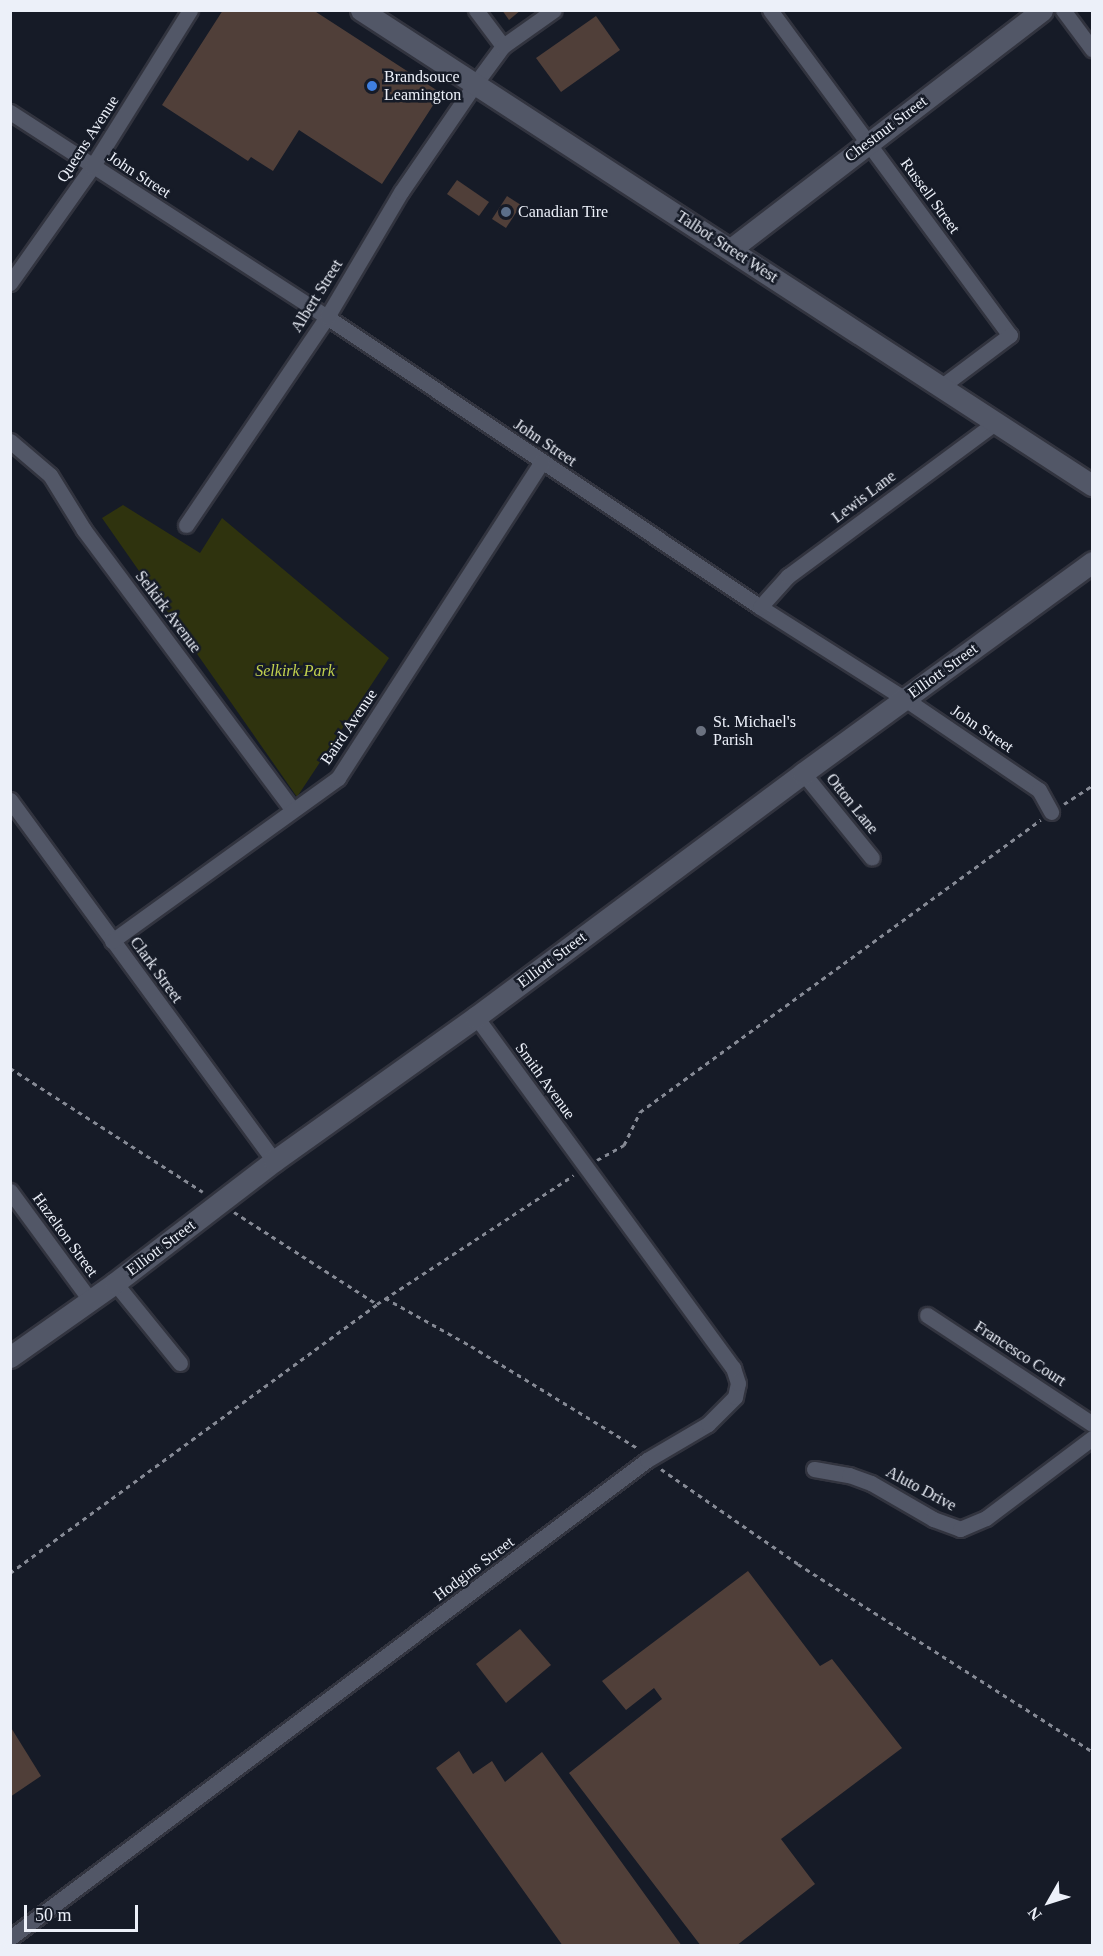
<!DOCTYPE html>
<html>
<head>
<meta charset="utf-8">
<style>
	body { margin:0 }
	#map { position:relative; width:1103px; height:1956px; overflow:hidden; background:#161b27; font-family:"Times New Roman",serif }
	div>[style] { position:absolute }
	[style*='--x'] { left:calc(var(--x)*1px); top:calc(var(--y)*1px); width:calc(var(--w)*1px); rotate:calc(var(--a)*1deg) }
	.green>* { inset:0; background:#2f330e }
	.building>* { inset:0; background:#503f39 }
	.path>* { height:3px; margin-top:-1.5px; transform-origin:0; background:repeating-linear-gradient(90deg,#868a95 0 4.5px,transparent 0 9px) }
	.roads { filter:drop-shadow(2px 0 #32343f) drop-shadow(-2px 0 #32343f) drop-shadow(0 2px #32343f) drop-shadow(0 -2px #32343f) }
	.street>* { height:15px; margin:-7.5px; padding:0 7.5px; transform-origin:7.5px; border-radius:7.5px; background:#525767 }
	.secondary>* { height:21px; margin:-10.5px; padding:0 10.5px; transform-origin:10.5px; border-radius:10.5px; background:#525767 }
	.dots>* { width:16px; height:16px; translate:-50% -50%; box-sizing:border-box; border:3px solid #161b27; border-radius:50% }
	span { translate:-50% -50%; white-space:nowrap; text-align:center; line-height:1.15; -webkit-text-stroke:5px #161b27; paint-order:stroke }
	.poi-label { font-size:16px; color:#ecf0f9 }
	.left { translate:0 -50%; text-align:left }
	.street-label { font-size:16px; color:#ecf0f9 }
	.park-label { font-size:16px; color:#c3d24e; font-style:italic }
	.frame { position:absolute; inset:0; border:12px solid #ecf0f9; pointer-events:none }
	.north { position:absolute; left:1019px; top:1872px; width:60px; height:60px; -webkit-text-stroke:4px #161b27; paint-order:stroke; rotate:231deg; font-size:16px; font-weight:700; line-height:24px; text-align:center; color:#ecf0f9 }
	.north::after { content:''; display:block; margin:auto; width:21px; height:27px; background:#ecf0f9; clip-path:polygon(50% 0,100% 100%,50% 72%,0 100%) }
	.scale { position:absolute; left:24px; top:1905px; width:114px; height:27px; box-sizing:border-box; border:3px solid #ecf0f9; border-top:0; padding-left:8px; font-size:18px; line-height:21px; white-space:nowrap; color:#ecf0f9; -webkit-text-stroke:4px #161b27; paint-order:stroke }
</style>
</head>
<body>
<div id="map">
	<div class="green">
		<i style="clip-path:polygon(123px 505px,200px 553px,222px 518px,389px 658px,297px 797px,102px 518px)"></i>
	</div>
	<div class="building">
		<i style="clip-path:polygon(223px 10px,313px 10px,441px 93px,382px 184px,299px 130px,273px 171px,251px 157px,248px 161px,162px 105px)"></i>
		<i style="clip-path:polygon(502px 10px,521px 10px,509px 20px)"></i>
		<i style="clip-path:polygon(596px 16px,620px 50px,561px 92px,536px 58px)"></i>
		<i style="clip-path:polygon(457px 180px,489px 202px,479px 216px,447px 194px)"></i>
		<i style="clip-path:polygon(507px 196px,521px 205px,506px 228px,492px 219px)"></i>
		<i style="clip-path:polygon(748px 1571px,820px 1666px,832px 1659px,902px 1748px,781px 1839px,815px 1884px,736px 1946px,701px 1946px,569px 1773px,662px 1699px,654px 1688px,626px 1710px,602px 1681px)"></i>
		<i style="clip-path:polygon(520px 1629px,551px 1665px,506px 1703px,476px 1664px)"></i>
		<i style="clip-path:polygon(10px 1726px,41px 1776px,10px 1797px)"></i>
		<i style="clip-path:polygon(459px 1751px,473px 1774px,492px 1761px,505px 1782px,542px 1752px,682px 1946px,563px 1946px,436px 1768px)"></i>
	</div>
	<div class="path">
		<i style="--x:1064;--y:804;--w:33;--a:-33"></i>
		<i style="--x:10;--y:1068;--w:229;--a:32.7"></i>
		<i style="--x:597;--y:1160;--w:31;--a:-29"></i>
		<i style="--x:624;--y:1145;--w:37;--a:-64"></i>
		<i style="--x:640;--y:1112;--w:496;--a:-36.1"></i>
		<i style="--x:234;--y:1212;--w:170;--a:32.8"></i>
		<i style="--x:385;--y:1298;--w:98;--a:29.2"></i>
		<i style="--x:471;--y:1346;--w:197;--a:31.5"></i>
		<i style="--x:661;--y:1469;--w:167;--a:34.7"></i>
		<i style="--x:798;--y:1564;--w:348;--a:32.5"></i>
		<i style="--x:10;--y:1573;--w:455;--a:-36.2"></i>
		<i style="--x:377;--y:1304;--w:235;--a:-33.2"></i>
	</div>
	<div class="roads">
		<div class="street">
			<i style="--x:476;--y:10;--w:45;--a:53.1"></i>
			<i style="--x:770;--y:10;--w:404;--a:53.6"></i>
			<i style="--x:1010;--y:335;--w:85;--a:143.1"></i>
			<i style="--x:1063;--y:10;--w:49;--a:53.4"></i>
			<i style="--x:10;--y:112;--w:378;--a:32.9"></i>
			<i style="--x:327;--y:317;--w:521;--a:33.81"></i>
			<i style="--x:760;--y:607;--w:172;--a:32.4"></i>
			<i style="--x:905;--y:699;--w:162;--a:34.2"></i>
			<i style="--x:1039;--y:790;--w:25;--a:61"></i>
			<i style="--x:10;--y:283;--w:142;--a:-54.7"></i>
			<i style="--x:92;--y:167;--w:185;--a:-58"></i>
			<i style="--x:10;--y:441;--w:52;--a:40.4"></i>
			<i style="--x:50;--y:475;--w:65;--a:58.3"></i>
			<i style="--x:84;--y:530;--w:349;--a:53.3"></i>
			<i style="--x:186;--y:525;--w:251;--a:-55.9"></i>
			<i style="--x:327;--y:317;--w:145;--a:-59.4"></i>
			<i style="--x:401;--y:192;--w:131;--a:-55.6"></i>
			<i style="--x:475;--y:84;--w:47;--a:-53.6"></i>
			<i style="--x:503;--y:46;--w:62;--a:-35.2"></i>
			<i style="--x:760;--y:607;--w:42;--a:-47.9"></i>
			<i style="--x:788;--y:576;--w:259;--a:-36.5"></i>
			<i style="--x:803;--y:773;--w:109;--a:50.9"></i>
			<i style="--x:10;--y:800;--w:447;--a:53.8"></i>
			<i style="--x:112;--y:941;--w:279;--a:-35.8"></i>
			<i style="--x:338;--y:778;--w:376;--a:-57.2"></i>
			<i style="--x:10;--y:1191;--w:135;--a:53.7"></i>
			<i style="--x:115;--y:1283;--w:103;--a:50.9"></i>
			<i style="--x:927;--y:1315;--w:198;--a:33.4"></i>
			<i style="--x:814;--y:1469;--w:36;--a:10"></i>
			<i style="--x:849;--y:1475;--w:23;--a:20"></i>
			<i style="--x:871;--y:1483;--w:72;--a:30.1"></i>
			<i style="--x:933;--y:1519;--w:29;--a:20"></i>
			<i style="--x:960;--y:1529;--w:28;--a:-23"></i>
			<i style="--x:986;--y:1518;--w:133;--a:-37"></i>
			<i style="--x:10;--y:1938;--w:796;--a:-36.88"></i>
			<i style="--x:647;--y:1460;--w:71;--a:-30.5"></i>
			<i style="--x:708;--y:1424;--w:38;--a:-45"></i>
			<i style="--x:735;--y:1397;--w:14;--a:-78"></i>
			<i style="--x:738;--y:1383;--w:16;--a:-108"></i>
			<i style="--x:733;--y:1368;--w:435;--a:-126.2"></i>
		</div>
		<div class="secondary">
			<i style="--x:361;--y:10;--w:872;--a:33.02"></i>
			<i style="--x:731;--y:249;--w:392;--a:-37.5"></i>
			<i style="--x:10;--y:1357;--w:128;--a:-35.2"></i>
			<i style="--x:115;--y:1283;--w:200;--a:-37.5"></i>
			<i style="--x:274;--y:1161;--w:248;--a:-35.5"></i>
			<i style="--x:476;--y:1017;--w:408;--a:-36.7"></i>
			<i style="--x:803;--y:773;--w:358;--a:-36.1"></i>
		</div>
	</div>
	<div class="dots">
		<i style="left:372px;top:86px;background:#3f7fe0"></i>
		<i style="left:506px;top:212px;background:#5c6f8a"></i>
		<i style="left:701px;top:731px;background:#6b7280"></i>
	</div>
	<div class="poi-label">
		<span class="left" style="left:384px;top:86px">Brandsouce<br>Leamington</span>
		<span class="left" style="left:518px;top:212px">Canadian Tire</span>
		<span class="left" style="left:713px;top:731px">St. Michael's<br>Parish</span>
	</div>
	<div class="street-label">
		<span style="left:886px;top:129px;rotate:-37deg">Chestnut Street</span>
		<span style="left:88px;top:139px;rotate:-57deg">Queens Avenue</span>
		<span style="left:139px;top:175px;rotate:33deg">John Street</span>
		<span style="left:930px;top:196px;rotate:54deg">Russell Street</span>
		<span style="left:727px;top:247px;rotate:33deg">Talbot Street West</span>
		<span style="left:317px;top:296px;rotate:-58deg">Albert Street</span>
		<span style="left:545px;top:443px;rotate:34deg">John Street</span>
		<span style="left:864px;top:497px;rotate:-37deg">Lewis Lane</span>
		<span style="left:168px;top:612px;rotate:53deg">Selkirk Avenue</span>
		<span style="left:943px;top:671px;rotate:-36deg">Elliott Street</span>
		<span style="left:349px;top:727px;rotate:-56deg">Baird Avenue</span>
		<span style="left:982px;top:729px;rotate:34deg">John Street</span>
		<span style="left:852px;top:804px;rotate:51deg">Otton Lane</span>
		<span style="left:552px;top:960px;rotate:-37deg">Elliott Street</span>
		<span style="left:156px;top:970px;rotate:54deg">Clark Street</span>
		<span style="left:545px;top:1081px;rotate:54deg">Smith Avenue</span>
		<span style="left:65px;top:1235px;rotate:54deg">Hazelton Street</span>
		<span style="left:161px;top:1248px;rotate:-37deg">Elliott Street</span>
		<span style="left:1020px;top:1354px;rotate:33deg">Francesco Court</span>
		<span style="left:921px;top:1489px;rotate:28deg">Aluto Drive</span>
		<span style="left:474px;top:1569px;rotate:-37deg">Hodgins Street</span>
	</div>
	<div class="park-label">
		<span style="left:295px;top:671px">Selkirk Park</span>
	</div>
	<div class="frame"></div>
	<div class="north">N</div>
	<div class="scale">50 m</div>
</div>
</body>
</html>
